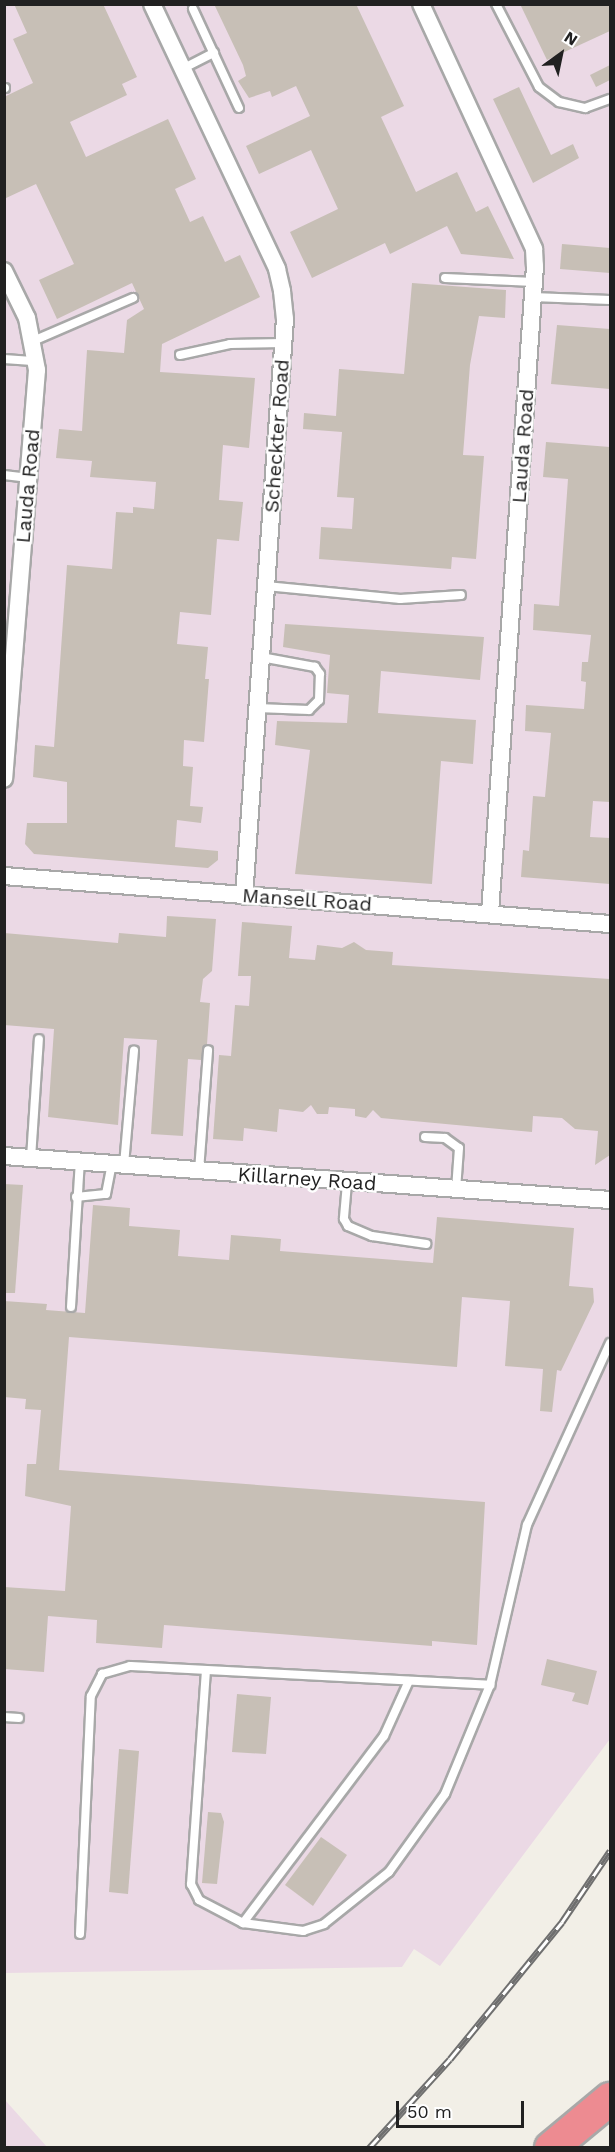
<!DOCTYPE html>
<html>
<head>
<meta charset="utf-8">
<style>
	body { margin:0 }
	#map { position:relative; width:615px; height:2152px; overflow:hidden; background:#f2efe7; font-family:"Work Sans",sans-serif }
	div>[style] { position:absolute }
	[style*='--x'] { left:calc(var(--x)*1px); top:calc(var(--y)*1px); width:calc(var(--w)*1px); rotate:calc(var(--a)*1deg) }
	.industrial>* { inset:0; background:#ebd9e5 }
	.building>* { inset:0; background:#c7bfb6 }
	.roads { filter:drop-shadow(2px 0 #a8a8a8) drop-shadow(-2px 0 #a8a8a8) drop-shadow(0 2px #a8a8a8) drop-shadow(0 -2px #a8a8a8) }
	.service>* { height:8px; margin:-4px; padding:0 4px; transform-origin:4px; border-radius:4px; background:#fff }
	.minor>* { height:16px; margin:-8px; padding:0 8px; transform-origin:8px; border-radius:8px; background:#fff }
	.motorway>* { height:32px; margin:-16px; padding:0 16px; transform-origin:16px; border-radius:16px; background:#ed8b91 }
	.rail>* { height:7px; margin-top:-3.5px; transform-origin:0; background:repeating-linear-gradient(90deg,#fff 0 14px,#6f6f6f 0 28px); box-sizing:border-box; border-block:2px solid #6f6f6f }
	span { translate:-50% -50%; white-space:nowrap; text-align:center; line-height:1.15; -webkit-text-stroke:5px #fff; paint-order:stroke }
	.street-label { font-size:20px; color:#212121 }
	.frame { position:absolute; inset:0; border:6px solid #212121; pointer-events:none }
	.north { position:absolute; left:531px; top:24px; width:60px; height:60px; -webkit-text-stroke:4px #fff; paint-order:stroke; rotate:33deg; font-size:16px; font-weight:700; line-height:24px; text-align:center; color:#212121 }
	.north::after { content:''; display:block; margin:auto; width:21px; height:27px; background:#212121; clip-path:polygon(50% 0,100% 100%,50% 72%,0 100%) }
	.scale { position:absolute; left:396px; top:2101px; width:128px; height:27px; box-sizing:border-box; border:3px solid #212121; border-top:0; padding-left:8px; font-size:18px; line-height:21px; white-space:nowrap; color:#212121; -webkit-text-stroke:4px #fff; paint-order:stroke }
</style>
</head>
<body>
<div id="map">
	<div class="industrial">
		<i style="clip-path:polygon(4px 5px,610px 5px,610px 1739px,440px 1966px,414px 1949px,402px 1967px,5px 1973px)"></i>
		<i style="clip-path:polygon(5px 2100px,47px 2147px,5px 2147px)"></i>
	</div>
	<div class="building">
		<i style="clip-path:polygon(14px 4px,103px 4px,137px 77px,122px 84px,127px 95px,70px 122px,86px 157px,168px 119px,196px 179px,175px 189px,190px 222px,203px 216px,225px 262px,240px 255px,260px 297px,162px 344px,160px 372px,255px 378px,249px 448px,223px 445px,219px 500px,243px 502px,239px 541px,217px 539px,211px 615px,180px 612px,177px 644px,208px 647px,205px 679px,209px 679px,204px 742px,184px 740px,183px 766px,193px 767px,190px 806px,203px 807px,201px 823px,177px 820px,175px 847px,218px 851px,218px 860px,208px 868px,34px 854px,25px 844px,27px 823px,67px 823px,67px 782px,33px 777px,35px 745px,54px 747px,67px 565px,112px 569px,116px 512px,133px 513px,133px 507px,154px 509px,156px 482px,90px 477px,92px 461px,56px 458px,59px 429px,82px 431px,87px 350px,124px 353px,127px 320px,144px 309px,132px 283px,57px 319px,39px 280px,74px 264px,36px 184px,4px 199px,4px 97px,33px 83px,13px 39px,27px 33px)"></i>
		<i style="clip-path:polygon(214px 4px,356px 4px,404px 106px,381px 117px,416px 192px,457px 172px,476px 212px,488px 206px,514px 259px,461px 254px,447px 226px,390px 254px,385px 243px,312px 278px,290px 232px,338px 209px,311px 150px,259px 174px,246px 146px,310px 116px,296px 86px,272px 97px,270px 91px,249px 98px,238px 81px,246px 76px,243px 65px)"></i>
		<i style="clip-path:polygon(520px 4px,610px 4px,610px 31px,547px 60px)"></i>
		<i style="clip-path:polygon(610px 65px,610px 80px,596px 87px,590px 75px)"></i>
		<i style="clip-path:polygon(519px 87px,551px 155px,573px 144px,579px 158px,533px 183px,493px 99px)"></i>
		<i style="clip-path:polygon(562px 244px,610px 248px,610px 273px,560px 269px)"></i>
		<i style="clip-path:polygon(412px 283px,506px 290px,505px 318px,479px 316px,470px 365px,463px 455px,484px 456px,476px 559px,452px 557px,451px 569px,319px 559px,321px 527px,352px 529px,354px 498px,337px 497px,342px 432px,303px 429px,304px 413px,336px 416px,339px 369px,404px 374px)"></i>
		<i style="clip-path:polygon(557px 325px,610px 329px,610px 389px,551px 384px)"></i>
		<i style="clip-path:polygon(546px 442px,610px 447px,610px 802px,593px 801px,590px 837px,610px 838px,610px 884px,521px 877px,523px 850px,529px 851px,533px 796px,545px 797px,551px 733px,525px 731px,526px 705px,584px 709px,586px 682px,581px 681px,582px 662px,588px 662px,591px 635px,533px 630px,534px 604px,559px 606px,568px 479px,543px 477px)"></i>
		<i style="clip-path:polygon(285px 624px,484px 637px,480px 680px,381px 671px,378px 713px,476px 720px,473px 764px,441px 761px,432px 884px,295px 874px,310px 750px,275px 745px,277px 721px,347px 723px,349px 695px,327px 693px,330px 655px,283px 647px)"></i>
		<i style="clip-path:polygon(167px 916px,216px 919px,212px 971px,203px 979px,200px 1002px,210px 1003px,207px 1044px,201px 1060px,188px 1059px,183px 1136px,151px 1134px,157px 1040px,124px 1038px,118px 1125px,48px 1117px,54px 1029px,4px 1025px,4px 933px,118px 943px,119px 933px,166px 937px)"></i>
		<i style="clip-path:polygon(242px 922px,292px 926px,289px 958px,315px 960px,317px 945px,342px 948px,354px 942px,366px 950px,393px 952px,392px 965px,610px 979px,610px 1155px,595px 1165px,598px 1131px,575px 1129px,562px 1118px,533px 1116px,532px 1132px,381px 1118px,373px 1110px,366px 1118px,355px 1116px,355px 1109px,343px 1108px,329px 1107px,328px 1114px,317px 1114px,311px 1105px,303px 1112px,279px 1109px,277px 1132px,244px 1128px,243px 1141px,213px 1139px,219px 1055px,231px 1056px,235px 1005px,249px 1006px,251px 976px,238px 976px)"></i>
		<i style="clip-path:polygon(4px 1184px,23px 1185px,15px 1293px,4px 1293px)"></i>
		<i style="clip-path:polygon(93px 1205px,130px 1208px,129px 1226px,180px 1230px,178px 1256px,229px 1260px,231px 1235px,281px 1239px,280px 1251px,433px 1263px,437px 1217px,574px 1228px,569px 1286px,593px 1288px,594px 1302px,561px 1371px,557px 1370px,552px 1412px,540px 1411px,543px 1369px,505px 1366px,510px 1301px,462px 1297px,457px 1367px,69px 1337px,59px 1470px,485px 1502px,477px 1645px,432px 1641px,432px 1646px,164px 1625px,162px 1648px,96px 1643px,97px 1620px,48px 1616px,44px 1672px,4px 1669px,4px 1587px,65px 1591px,71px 1506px,25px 1496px,27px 1464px,36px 1464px,41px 1410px,25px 1409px,26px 1399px,4px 1397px,4px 1301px,47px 1304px,46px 1310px,85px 1313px)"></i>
		<i style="clip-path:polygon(547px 1659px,597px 1671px,588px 1705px,572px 1701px,575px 1693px,541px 1685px)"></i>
		<i style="clip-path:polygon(237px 1694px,271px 1697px,266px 1754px,232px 1752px)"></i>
		<i style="clip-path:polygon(119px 1749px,139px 1751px,128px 1894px,109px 1892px)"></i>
		<i style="clip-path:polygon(208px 1812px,221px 1813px,224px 1822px,217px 1884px,202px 1883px)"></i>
		<i style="clip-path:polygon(321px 1837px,347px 1855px,313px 1906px,285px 1885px)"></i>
	</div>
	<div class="roads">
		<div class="service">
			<i style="--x:496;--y:4;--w:93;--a:62.6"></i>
			<i style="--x:539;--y:87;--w:25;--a:37"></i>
			<i style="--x:559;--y:102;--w:27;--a:13"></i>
			<i style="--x:585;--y:108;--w:27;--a:-20"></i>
			<i style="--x:193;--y:9;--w:109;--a:65.1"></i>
			<i style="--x:182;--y:69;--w:36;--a:-27"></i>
			<i style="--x:4;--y:88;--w:1;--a:0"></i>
			<i style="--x:445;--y:278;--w:89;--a:2.6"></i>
			<i style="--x:533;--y:297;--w:77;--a:2.2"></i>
			<i style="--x:33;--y:341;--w:109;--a:-23.3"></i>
			<i style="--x:180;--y:355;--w:51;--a:-12.4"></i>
			<i style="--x:230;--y:344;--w:53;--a:-1.1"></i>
			<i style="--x:4;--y:359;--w:32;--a:4"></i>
			<i style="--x:4;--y:475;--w:25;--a:7"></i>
			<i style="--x:266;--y:586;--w:135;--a:5.5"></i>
			<i style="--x:400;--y:599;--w:61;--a:-3.8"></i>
			<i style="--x:257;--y:708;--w:52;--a:2.2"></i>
			<i style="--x:309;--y:710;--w:14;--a:-45"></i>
			<i style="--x:319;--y:700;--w:26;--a:-88"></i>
			<i style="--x:320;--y:674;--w:9;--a:-126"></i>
			<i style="--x:315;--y:667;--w:55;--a:-169.5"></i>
			<i style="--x:425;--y:1137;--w:20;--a:3"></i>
			<i style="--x:445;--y:1138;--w:17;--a:36"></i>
			<i style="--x:459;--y:1148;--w:42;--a:94.1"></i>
			<i style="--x:31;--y:1158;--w:119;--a:-86.2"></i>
			<i style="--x:124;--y:1165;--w:115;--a:-85"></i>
			<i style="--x:199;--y:1171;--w:121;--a:-85.7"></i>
			<i style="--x:347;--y:1183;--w:36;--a:95"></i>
			<i style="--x:344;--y:1219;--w:8;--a:60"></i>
			<i style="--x:348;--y:1226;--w:26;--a:23"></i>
			<i style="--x:372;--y:1236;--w:55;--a:8.4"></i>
			<i style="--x:76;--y:1197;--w:30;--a:-6"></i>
			<i style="--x:106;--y:1194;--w:31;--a:-79"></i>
			<i style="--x:71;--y:1307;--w:146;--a:-86.5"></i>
			<i style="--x:206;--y:1670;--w:215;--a:94"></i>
			<i style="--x:191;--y:1884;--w:18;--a:63"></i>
			<i style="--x:199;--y:1900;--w:50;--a:27.6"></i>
			<i style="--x:243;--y:1923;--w:61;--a:7.6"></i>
			<i style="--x:303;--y:1931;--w:22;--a:-18"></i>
			<i style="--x:324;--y:1924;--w:83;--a:-38.7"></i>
			<i style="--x:389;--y:1872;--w:96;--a:-54.3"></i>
			<i style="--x:445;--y:1794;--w:118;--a:-67.6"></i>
			<i style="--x:490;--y:1685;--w:164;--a:-77"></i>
			<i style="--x:527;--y:1525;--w:200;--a:-65.5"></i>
			<i style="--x:4;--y:1717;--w:15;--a:4"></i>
			<i style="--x:243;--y:1923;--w:234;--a:-53"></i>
			<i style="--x:384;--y:1736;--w:60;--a:-65.6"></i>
			<i style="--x:80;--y:1934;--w:238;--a:-87.4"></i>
			<i style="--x:91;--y:1696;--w:25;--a:-63"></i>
			<i style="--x:102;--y:1674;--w:29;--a:-16"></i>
			<i style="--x:130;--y:1666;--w:361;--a:3"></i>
		</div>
		<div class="minor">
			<i style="--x:152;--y:4;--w:293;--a:64.7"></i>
			<i style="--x:277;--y:269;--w:23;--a:77"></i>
			<i style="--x:282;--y:291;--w:28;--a:84"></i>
			<i style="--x:285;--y:319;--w:578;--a:94.06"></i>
			<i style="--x:421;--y:4;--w:270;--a:65.2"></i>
			<i style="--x:534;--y:249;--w:17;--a:87"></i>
			<i style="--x:535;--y:266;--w:648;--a:93.98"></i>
			<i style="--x:4;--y:271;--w:52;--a:63.9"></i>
			<i style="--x:27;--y:318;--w:53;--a:79.1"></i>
			<i style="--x:37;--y:370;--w:410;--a:94.6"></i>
			<i style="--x:4;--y:876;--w:608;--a:4.53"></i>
			<i style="--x:4;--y:1156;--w:608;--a:4.15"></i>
		</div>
		<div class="motorway">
			<i style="--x:551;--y:2148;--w:77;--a:-39.7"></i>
		</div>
	</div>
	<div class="rail">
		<i style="--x:369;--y:2148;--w:120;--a:-47.7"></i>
		<i style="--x:450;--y:2059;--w:177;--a:-50.7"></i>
		<i style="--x:562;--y:1922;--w:86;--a:-55.9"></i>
	</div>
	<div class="street-label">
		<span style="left:277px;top:436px;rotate:-86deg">Scheckter Road</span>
		<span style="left:523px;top:446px;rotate:-86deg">Lauda Road</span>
		<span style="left:28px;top:486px;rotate:-85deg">Lauda Road</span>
		<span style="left:307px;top:900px;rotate:4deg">Mansell Road</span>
		<span style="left:307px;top:1179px;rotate:4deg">Killarney Road</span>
	</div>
	<div class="frame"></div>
	<div class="north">N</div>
	<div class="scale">50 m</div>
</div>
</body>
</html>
